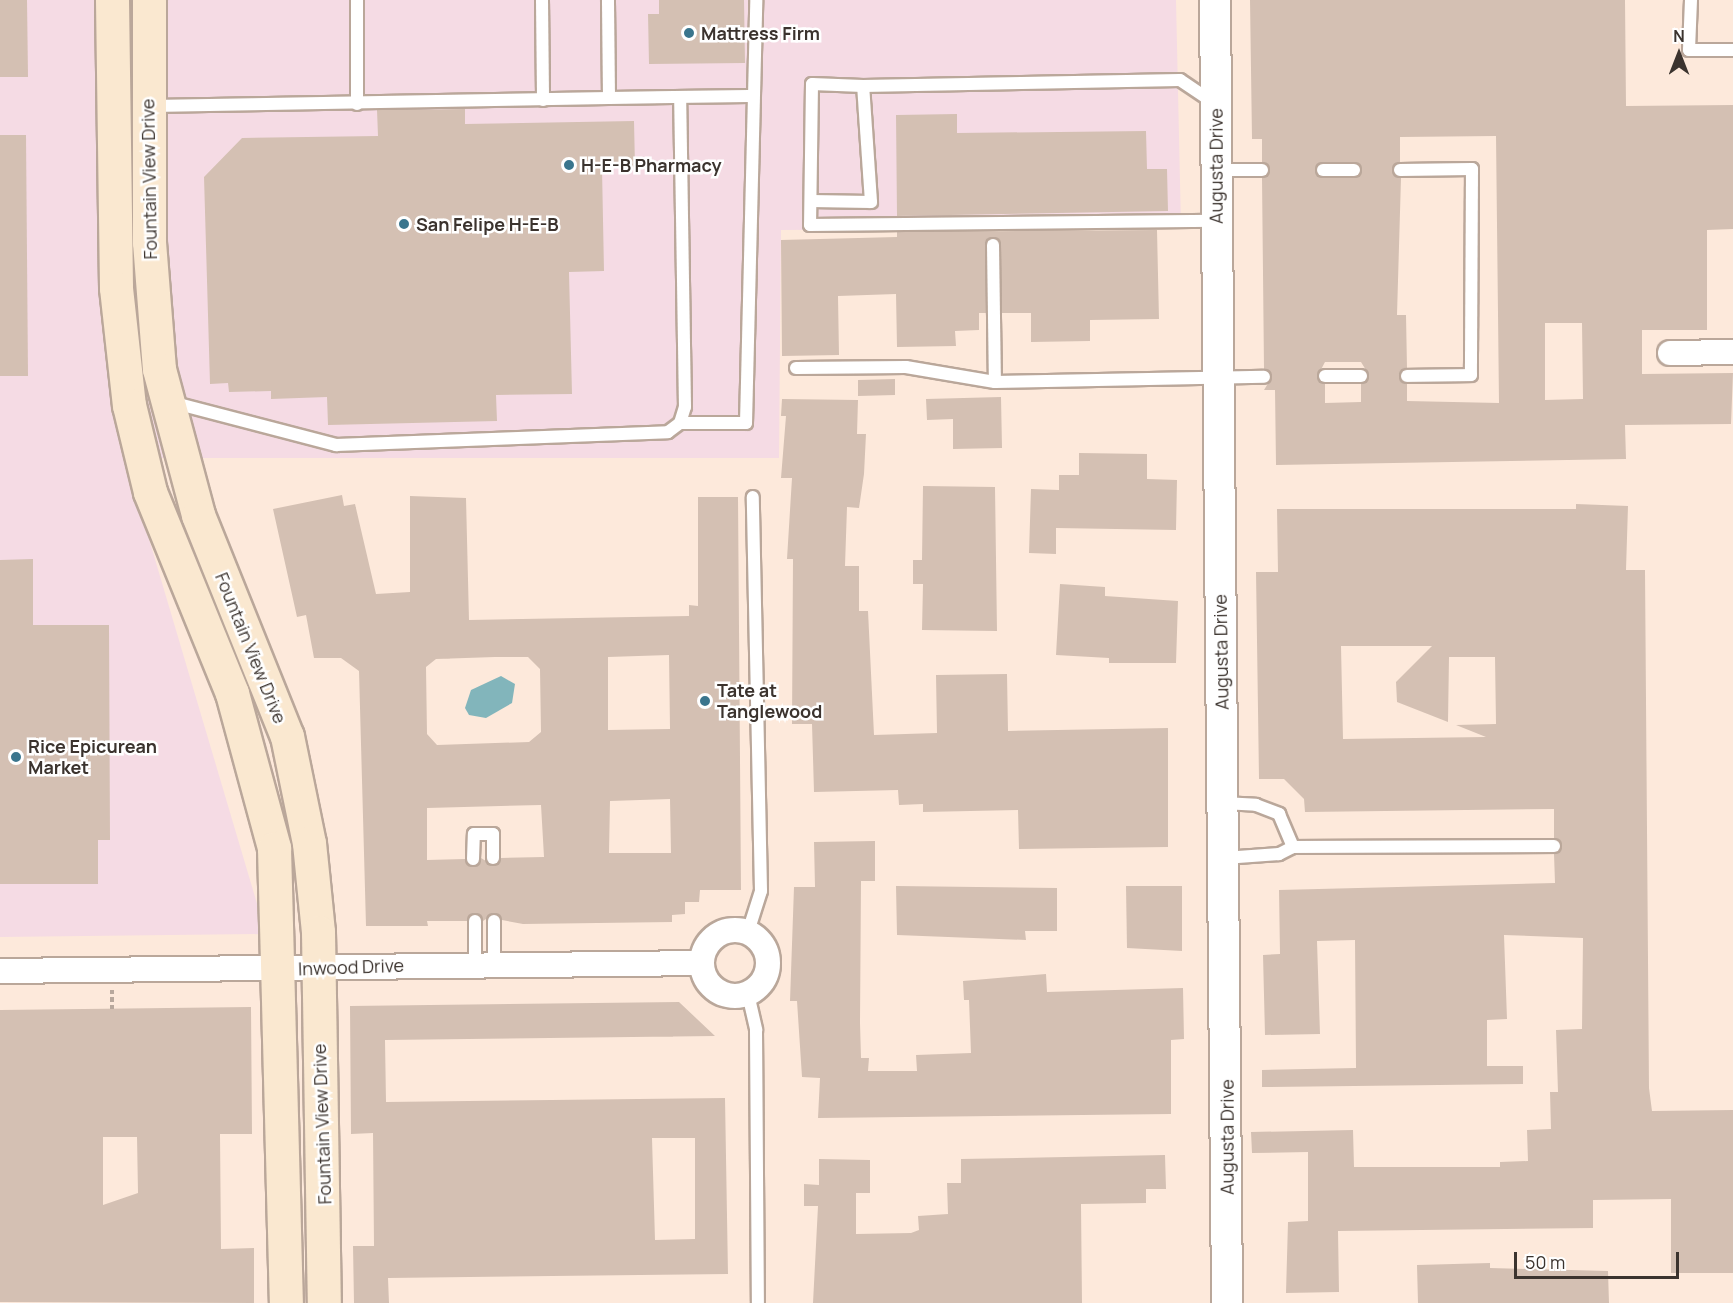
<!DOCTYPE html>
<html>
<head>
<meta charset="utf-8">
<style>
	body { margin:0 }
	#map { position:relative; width:1733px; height:1303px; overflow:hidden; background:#fde9db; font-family:Manrope,sans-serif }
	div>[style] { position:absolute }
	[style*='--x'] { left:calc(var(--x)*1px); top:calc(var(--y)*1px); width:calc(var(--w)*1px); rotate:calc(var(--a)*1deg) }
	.commercial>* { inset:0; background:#f5dbe4 }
	.water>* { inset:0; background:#82b5bb }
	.building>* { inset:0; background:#d4c0b3 }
	.path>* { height:4px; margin-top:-2px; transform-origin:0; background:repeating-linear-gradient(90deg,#b8a89d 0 4.5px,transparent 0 7.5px) }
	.roads { filter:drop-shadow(2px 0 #baa79a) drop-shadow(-2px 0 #baa79a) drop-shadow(0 2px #baa79a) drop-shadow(0 -2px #baa79a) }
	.service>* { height:12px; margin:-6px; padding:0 6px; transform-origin:6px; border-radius:6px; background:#fff }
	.minor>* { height:24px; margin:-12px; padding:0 12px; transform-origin:12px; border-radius:12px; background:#fff }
	.minor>.ring { margin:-12px; padding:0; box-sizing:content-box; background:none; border:24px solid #fff; border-radius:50% }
	.tertiary>* { height:30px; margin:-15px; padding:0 15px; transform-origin:15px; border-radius:15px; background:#fff }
	.secondary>* { height:33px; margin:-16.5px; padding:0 16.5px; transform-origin:16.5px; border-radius:16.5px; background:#fae8d0 }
	.dots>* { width:16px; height:16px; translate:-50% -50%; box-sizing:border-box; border:3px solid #fff; border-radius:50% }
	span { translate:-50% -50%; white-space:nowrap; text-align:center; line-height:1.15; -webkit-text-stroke:5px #fff; paint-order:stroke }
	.poi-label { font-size:18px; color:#3b332e; font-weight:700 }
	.left { translate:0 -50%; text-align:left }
	.street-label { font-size:18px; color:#3b332e }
	.north { position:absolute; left:1649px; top:24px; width:60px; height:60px; -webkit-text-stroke:4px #fff; paint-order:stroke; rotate:0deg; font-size:16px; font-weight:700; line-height:24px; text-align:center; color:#3b332e }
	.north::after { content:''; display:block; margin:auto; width:21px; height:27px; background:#3b332e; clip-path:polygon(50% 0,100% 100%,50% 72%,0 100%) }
	.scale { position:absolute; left:1514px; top:1252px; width:165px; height:27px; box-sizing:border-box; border:3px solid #3b332e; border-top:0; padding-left:8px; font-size:18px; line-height:21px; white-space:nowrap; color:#3b332e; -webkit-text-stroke:4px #fff; paint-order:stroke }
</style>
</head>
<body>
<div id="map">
	<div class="commercial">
		<i style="clip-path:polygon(0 0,1176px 0,1181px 227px,781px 230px,779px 458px,125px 458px,266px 934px,0 937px)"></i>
	</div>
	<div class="water">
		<i style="clip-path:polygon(501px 676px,515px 684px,512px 703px,486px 718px,469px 715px,465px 708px,471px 690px)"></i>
	</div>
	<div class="building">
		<i style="clip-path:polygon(0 0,27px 0,28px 77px,0 77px)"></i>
		<i style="clip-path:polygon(659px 0,744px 0,745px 63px,649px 64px,648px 14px,659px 14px)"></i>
		<i style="clip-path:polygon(evenodd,1250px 0,1625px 0,1626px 106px,1733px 105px,1733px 229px,1707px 230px,1707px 330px,1642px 330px,1642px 374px,1733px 373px,1731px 424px,1625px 425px,1626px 459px,1276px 465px,1275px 390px,1264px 390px,1272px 377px,1264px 369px,1262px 178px,1270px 169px,1262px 162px,1262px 139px,1252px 139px,1250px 0,1496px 136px,1499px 403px,1407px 401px,1407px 384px,1399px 376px,1407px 368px,1406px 315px,1397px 315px,1401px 178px,1392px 171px,1400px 162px,1400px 137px,1496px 136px,1250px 0,1323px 162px,1355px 162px,1362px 171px,1355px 178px,1322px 178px,1315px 169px,1323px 162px,1250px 0,1545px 323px,1582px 323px,1583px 399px,1545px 400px,1545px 323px,1250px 0,1325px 362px,1361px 362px,1369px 375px,1361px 384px,1361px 402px,1325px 403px,1325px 384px,1317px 377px,1325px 362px)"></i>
		<i style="clip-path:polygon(465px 109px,465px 124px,634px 121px,635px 167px,602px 168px,604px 271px,569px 272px,572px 394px,496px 395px,497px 421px,328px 425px,327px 397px,271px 399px,271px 391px,229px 392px,228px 383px,210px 384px,204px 177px,242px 138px,378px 136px,377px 110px)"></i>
		<i style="clip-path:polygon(957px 114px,957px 133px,1146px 131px,1147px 169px,1167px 169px,1168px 211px,897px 216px,896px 115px)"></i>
		<i style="clip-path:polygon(0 135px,26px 135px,28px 376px,0 376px)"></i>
		<i style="clip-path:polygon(1157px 230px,1159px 319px,1090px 320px,1090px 341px,1031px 342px,1031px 313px,1002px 313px,1001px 245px,992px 237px,985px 245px,986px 313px,979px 313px,979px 330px,955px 331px,956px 346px,897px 347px,896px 294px,838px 296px,839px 355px,782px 356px,781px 240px,897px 237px,897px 232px)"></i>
		<i style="clip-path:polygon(895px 379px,895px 395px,858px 396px,858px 380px)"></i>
		<i style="clip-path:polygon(1001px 397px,1002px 448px,953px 449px,953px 419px,927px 420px,926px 399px)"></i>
		<i style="clip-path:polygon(782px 399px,858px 400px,857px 434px,866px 434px,864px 474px,859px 508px,847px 507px,845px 566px,859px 566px,859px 611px,868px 611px,874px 735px,937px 733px,936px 675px,1007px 674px,1008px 731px,1168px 728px,1168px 847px,1019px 849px,1018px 810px,923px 812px,923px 804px,899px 805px,898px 790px,814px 792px,812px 724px,792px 724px,793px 559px,787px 559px,792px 478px,781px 478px,786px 416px,781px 416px)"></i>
		<i style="clip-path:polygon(1079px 453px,1147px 454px,1147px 479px,1177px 480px,1176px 530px,1056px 528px,1056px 554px,1029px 553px,1031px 489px,1059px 490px,1059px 475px,1079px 475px)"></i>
		<i style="clip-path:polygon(923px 486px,995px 487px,997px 631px,922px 630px,923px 584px,913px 584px,913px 560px,922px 560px)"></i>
		<i style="clip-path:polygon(evenodd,342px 495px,344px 506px,355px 504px,376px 594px,410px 592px,410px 496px,466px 498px,469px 620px,689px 616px,689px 605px,698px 606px,698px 497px,738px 497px,741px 890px,700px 890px,699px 902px,685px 902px,685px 914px,672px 915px,672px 922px,523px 924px,502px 920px,495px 913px,483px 921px,474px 913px,467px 921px,427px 921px,428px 926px,366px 926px,359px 671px,341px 658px,314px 658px,306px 615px,297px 617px,273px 509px,342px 495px,669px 655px,670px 729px,608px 730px,608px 657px,669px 655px,342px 495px,495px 657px,528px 657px,540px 669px,541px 732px,529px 742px,437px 745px,427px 734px,426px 667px,436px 659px,495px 657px,342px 495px,670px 799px,671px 853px,609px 853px,610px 801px,670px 799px,342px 495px,541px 805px,544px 857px,501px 858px,494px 866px,481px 858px,473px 867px,465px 859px,427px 860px,427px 808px,541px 805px)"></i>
		<i style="clip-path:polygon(evenodd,1576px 504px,1628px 506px,1626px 570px,1645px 570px,1649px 1088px,1652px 1111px,1733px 1110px,1733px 1273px,1671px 1273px,1671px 1199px,1593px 1200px,1593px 1228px,1338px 1231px,1339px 1292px,1286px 1293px,1288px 1222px,1308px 1221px,1308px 1152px,1252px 1153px,1251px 1132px,1353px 1130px,1354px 1167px,1500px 1167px,1500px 1162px,1528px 1161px,1527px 1130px,1551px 1129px,1550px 1092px,1558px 1092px,1556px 1030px,1582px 1029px,1583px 938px,1504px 935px,1507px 1019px,1487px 1020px,1487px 1066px,1523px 1066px,1523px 1084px,1262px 1087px,1262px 1070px,1356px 1068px,1355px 940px,1317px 941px,1320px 1034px,1265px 1035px,1263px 955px,1280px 954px,1279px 890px,1555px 883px,1554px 854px,1562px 847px,1554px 838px,1554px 809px,1305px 812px,1304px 799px,1284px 779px,1259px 779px,1256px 572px,1278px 572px,1277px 509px,1576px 509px,1576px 504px,1341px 646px,1432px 646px,1396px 682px,1397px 702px,1448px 722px,1449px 657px,1495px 657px,1496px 724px,1456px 725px,1486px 737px,1343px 739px,1341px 646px)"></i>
		<i style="clip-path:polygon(33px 559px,33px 625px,109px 625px,110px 840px,98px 840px,98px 884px,0 884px,0 560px)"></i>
		<i style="clip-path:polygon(1060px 584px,1105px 587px,1105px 596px,1178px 601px,1176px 663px,1109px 663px,1109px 658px,1056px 655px)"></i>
		<i style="clip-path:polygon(875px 841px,875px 881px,861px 881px,860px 1023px,861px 1058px,869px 1058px,868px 1071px,917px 1071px,916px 1055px,971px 1053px,969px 1000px,964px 1000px,963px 981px,1046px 974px,1047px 992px,1183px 988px,1184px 1039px,1171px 1040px,1171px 1114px,818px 1118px,820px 1078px,802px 1077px,797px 1001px,790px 1001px,794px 887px,815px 887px,814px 842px)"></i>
		<i style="clip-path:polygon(896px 886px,1057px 888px,1057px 931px,1025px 931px,1026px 940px,897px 935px)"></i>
		<i style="clip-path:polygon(1126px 886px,1182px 886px,1182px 951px,1127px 948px)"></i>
		<i style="clip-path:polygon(evenodd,679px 1002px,715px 1036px,385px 1040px,386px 1102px,725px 1098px,728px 1274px,388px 1278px,389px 1303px,354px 1303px,353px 1246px,374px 1246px,373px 1133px,351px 1134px,350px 1006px,679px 1002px,652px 1138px,695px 1138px,695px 1239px,655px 1240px,652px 1138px)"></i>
		<i style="clip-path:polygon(evenodd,251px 1007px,252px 1134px,220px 1134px,221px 1249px,254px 1248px,254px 1303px,0 1302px,0 1010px,251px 1007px,103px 1137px,137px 1137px,138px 1193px,103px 1205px,103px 1137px)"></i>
		<i style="clip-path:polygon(1165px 1155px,1166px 1189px,1146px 1189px,1146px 1203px,1081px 1204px,1082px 1303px,813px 1303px,818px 1206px,804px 1206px,804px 1184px,819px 1185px,819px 1159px,870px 1160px,870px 1193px,856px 1193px,856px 1234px,911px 1233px,919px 1230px,918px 1216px,948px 1214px,947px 1183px,961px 1183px,961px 1159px)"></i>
		<i style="clip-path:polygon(1490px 1263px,1490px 1268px,1608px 1271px,1609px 1303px,1418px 1303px,1417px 1265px)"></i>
	</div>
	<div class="path">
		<i style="--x:112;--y:990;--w:19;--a:90"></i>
	</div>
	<div class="roads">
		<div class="service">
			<i style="--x:357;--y:0;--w:104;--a:90"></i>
			<i style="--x:542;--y:0;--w:100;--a:89.4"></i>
			<i style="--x:1691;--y:0;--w:50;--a:92.3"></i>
			<i style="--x:1689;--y:50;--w:44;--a:0"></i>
			<i style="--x:863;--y:86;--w:51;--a:-177.8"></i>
			<i style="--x:812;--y:84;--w:141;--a:90.8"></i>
			<i style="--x:810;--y:225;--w:406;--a:-0.6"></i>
			<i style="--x:609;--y:98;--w:140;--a:-0.8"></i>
			<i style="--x:152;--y:106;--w:457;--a:-1"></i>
			<i style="--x:609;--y:98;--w:98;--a:-90.6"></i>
			<i style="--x:1216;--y:170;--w:46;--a:0"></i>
			<i style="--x:1323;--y:170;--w:31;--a:0"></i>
			<i style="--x:1400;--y:170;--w:72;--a:-0.8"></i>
			<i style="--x:1472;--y:169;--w:206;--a:90.3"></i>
			<i style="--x:1471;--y:375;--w:64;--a:179.1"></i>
			<i style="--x:811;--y:201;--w:60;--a:1"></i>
			<i style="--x:871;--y:202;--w:116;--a:-93.9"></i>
			<i style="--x:863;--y:86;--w:317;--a:-1.1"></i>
			<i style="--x:1180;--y:80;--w:40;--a:34"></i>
			<i style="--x:993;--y:245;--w:137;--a:89.2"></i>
			<i style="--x:796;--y:368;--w:110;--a:-0.5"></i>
			<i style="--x:906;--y:367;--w:90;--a:9.6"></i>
			<i style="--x:995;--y:382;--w:269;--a:-1.1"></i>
			<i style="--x:1325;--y:376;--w:36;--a:0"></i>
			<i style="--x:171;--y:402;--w:171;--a:14.6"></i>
			<i style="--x:336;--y:445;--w:332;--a:-2.2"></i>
			<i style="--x:668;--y:432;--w:15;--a:-37"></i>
			<i style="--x:680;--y:423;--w:17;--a:-73"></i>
			<i style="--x:685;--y:407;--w:310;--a:-90.9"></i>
			<i style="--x:680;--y:423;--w:66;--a:0"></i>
			<i style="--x:746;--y:423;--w:423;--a:-88.6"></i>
			<i style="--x:1223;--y:803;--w:33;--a:3"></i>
			<i style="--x:1256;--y:805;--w:25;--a:21"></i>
			<i style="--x:1279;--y:814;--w:36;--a:67"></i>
			<i style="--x:1293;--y:847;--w:16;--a:153"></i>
			<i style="--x:1279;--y:854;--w:55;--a:175.8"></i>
			<i style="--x:1293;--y:847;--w:261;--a:-0.2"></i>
			<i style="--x:473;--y:859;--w:25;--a:-88"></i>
			<i style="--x:474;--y:834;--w:19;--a:0"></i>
			<i style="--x:493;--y:834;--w:24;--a:90"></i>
			<i style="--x:475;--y:921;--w:44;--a:90"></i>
			<i style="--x:494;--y:921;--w:43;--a:90"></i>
			<i style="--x:748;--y:932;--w:43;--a:-72.4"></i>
			<i style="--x:761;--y:891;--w:394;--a:-91.2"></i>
			<i style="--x:748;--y:994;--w:37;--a:77"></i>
			<i style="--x:756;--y:1030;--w:273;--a:89.6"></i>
		</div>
		<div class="minor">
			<i style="--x:1670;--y:353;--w:63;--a:-0.9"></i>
			<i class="ring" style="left:702px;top:930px;width:42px;height:42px"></i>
			<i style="--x:0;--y:971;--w:701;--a:-0.65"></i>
		</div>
		<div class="tertiary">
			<i style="--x:1215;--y:0;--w:1303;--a:89.47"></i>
		</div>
		<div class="secondary">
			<i style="--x:112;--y:0;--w:288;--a:89.2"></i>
			<i style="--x:116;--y:288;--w:118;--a:83.7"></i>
			<i style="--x:129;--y:405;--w:89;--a:76.4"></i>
			<i style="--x:150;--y:492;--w:217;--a:67.8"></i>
			<i style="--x:232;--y:693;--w:161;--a:74.8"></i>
			<i style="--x:274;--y:848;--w:455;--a:88.5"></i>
			<i style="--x:149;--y:0;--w:242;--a:90"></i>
			<i style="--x:149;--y:242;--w:127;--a:85.5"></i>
			<i style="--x:159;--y:369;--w:151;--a:75"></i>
			<i style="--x:198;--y:515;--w:238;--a:68.1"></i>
			<i style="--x:287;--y:736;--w:109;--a:78.4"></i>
			<i style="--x:309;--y:843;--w:89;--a:84.2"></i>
			<i style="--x:318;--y:932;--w:371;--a:89.1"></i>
		</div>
	</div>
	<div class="dots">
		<i style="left:689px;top:33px;background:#3a758d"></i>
		<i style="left:569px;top:165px;background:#3a758d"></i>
		<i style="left:404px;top:224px;background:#3a758d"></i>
		<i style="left:705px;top:701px;background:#3a758d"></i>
		<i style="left:16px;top:757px;background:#3a758d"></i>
	</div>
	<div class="poi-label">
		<span class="left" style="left:701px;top:33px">Mattress Firm</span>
		<span class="left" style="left:581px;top:165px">H-E-B Pharmacy</span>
		<span class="left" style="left:416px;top:224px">San Felipe H-E-B</span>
		<span class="left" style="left:717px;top:701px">Tate at<br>Tanglewood</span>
		<span class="left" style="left:28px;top:757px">Rice Epicurean<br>Market</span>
	</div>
	<div class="street-label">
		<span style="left:1216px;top:166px;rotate:-90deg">Augusta Drive</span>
		<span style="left:149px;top:179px;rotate:-91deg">Fountain View Drive</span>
		<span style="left:251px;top:648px;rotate:68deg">Fountain View Drive</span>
		<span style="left:1221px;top:652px;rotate:-91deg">Augusta Drive</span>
		<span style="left:351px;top:967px;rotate:-2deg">Inwood Drive</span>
		<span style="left:322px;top:1124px;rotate:-92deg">Fountain View Drive</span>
		<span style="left:1227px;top:1137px;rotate:-90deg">Augusta Drive</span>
	</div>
	<div class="north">N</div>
	<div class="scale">50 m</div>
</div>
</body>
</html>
